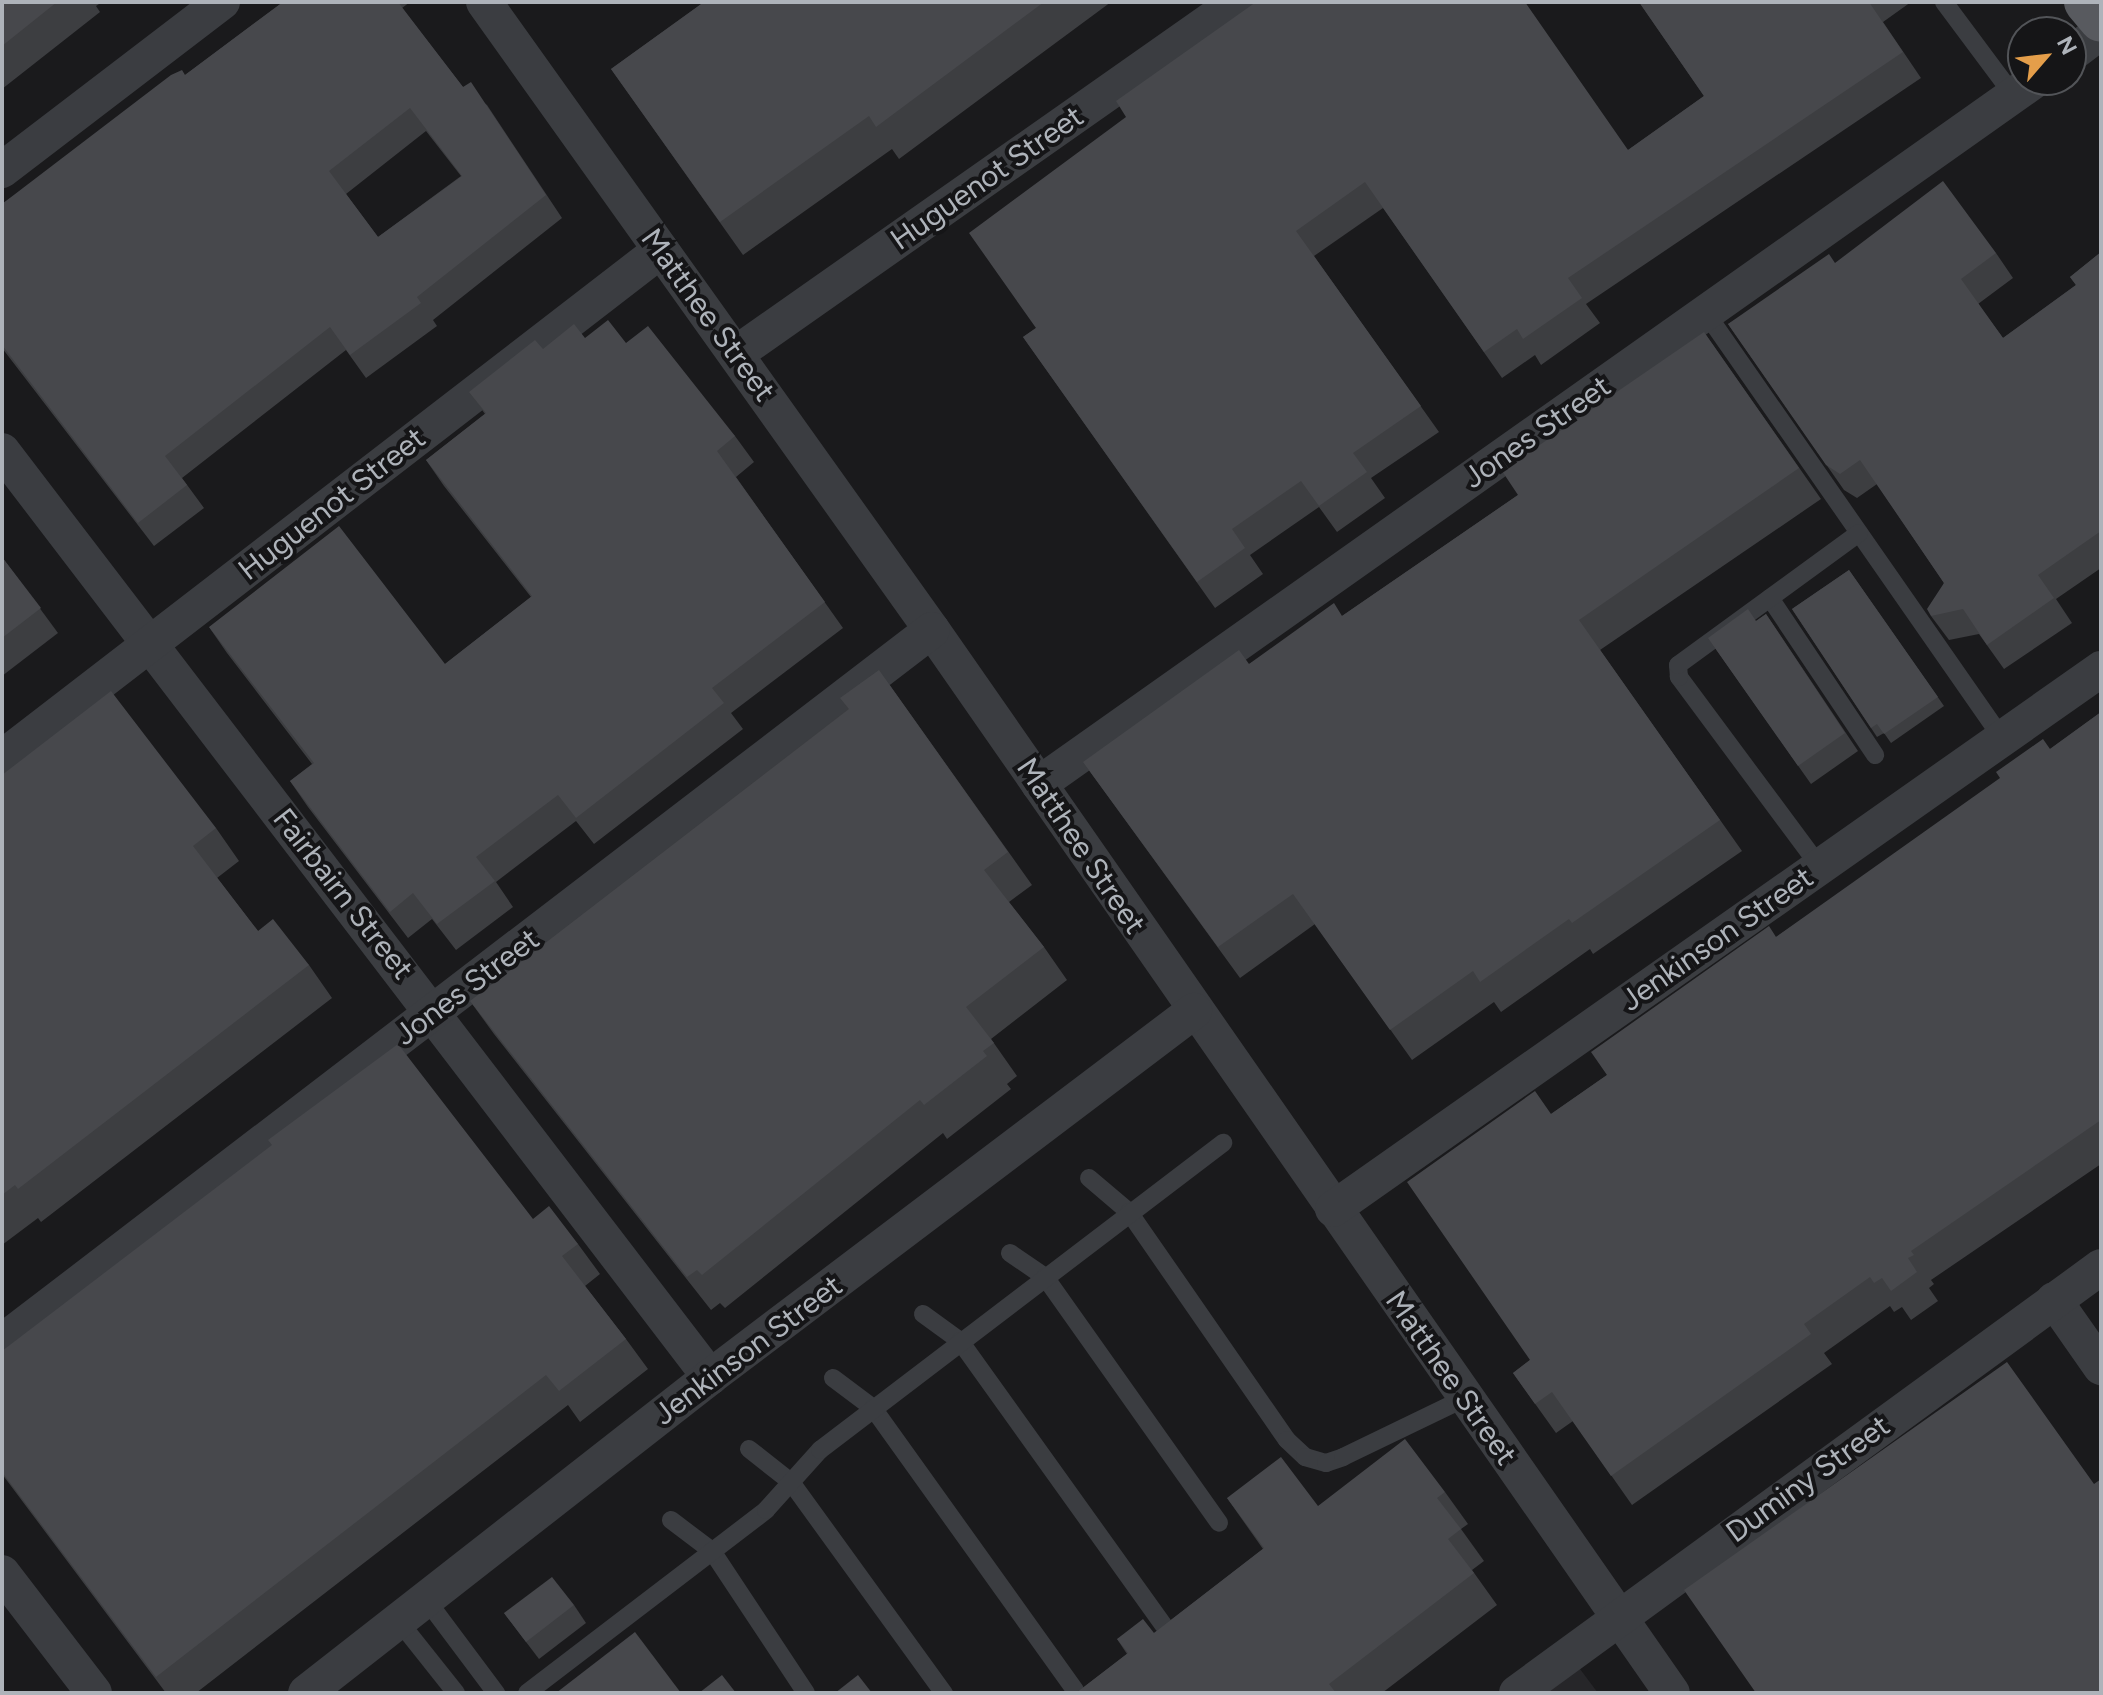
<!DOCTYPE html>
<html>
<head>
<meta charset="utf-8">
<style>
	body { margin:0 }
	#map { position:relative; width:2103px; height:1695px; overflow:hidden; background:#1a1a1c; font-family:Figtree,sans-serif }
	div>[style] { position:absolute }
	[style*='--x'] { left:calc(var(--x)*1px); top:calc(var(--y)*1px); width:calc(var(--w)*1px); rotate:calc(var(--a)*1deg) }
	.built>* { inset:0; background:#262629 }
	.lane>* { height:18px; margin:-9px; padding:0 9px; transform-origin:9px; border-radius:9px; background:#3b3d41 }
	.street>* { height:36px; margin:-18px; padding:0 18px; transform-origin:18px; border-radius:18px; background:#3b3d41 }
	.primary>* { height:44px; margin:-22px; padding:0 22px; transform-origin:22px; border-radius:22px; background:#585a5f }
	.wall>* { inset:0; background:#3d3e41 }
	.building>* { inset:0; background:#47484c }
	span { translate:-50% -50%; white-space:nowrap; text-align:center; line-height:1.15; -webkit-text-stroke:8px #151517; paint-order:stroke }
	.street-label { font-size:30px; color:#aeb3ba }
	.frame { position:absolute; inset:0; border:4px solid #aeb3ba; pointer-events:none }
	.north { position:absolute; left:2007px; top:16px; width:80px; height:80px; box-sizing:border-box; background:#151517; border:2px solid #525458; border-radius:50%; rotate:62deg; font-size:22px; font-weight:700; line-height:32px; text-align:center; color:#aeb3ba }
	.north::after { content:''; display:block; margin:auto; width:28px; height:36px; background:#e49e4a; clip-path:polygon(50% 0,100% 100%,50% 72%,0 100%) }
</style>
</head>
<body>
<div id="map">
	<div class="built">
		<i style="clip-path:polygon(1577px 1665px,1598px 1693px,1541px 1693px)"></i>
	</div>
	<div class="lane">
		<i style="--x:1944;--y:2;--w:117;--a:53.3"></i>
		<i style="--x:1706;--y:313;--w:518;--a:55.14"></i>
		<i style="--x:1770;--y:598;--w:189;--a:56.2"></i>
		<i style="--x:1820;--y:867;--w:237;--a:-126.6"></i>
		<i style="--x:1679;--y:677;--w:12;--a:-95"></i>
		<i style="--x:1678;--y:665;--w:224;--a:-36.1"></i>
		<i style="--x:1089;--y:1178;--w:52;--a:40.4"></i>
		<i style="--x:1129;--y:1212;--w:277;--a:55.3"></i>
		<i style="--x:1287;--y:1440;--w:25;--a:43"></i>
		<i style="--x:1305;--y:1457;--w:22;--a:16"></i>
		<i style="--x:1326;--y:1463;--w:18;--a:-19"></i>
		<i style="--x:1343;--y:1457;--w:136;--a:-25.8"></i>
		<i style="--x:1010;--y:1253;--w:42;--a:34.4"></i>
		<i style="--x:1045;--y:1277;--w:301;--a:54.7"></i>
		<i style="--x:923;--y:1314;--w:46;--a:36.1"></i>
		<i style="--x:960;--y:1341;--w:349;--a:54.4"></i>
		<i style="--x:833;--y:1378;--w:50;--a:36.9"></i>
		<i style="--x:873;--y:1408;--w:347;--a:54.4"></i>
		<i style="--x:749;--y:1449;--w:53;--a:38.2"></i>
		<i style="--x:791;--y:1482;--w:261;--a:54.1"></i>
		<i style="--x:671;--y:1520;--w:51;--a:37.1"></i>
		<i style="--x:712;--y:1551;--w:170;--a:56.5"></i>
		<i style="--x:425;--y:1598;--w:119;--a:53.2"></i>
		<i style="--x:398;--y:1620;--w:93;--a:51.5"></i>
		<i style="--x:527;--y:1693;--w:301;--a:-37.4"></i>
		<i style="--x:766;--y:1510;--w:81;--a:-48"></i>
		<i style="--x:820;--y:1450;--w:507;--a:-37.3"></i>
	</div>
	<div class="street">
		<i style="--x:484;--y:2;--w:771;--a:54.5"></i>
		<i style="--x:932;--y:630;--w:1295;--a:55.16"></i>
		<i style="--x:2071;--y:54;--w:38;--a:-37"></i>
		<i style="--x:2;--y:170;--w:277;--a:-37.4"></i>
		<i style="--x:737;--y:353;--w:611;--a:-35.07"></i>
		<i style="--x:2;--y:451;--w:1166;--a:52.6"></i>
		<i style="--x:2;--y:758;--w:832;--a:-37.63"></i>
		<i style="--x:1039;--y:784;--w:1220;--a:-35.25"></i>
		<i style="--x:1333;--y:1209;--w:939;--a:-35.11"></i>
		<i style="--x:2054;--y:1300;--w:82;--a:55"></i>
		<i style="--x:2;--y:1342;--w:1171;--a:-37.44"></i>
		<i style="--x:2;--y:1573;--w:151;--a:52.5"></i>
		<i style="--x:306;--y:1693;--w:513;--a:-38.03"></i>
		<i style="--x:710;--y:1377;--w:607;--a:-37.1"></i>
		<i style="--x:1517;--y:1693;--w:723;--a:-36.11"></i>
	</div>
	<div class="primary">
		<i style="--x:2086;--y:2;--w:23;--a:50"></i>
	</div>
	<div class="wall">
		<i style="clip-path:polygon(2px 2px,102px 2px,96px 6px,100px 12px,2px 89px)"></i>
		<i style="clip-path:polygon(evenodd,283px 2px,410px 2px,402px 8px,463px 87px,487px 105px,562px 218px,433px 320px,437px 326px,366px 378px,346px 350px,182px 478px,204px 508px,154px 546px,2px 348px,2px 204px,185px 75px,283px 2px,426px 131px,461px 176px,378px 237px,346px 194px,426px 131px)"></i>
		<i style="clip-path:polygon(704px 2px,1111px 2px,899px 159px,892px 149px,743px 255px,611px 69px)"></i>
		<i style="clip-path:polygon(1639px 2px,1911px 2px,1883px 22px,1921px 78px,1586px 304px,1600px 323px,1541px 365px,1535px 355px,1502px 378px,1383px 208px,1314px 256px,1439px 432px,1371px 478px,1385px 498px,1337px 532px,1319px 507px,1250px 555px,1263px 574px,1215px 608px,1023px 337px,1036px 328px,1278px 4px,1628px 150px,1704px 96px)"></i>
		<i style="clip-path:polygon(2101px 252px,2101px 568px,2056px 599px,2072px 623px,2004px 669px,1979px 634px,1949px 640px,1931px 616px,1944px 583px,1877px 484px,1857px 498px,1844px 490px,1728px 324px,1835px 263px,1996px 253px,2013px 278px,1978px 304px,2003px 338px,2076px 285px,2070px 277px)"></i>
		<i style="clip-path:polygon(1704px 332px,1821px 499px,1600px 650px,1742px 851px,1593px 954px,1590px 949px,1501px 1012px,1494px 1002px,1412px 1060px,1315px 924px,1240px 978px,1083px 762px,1249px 664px,1342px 616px,1518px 495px)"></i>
		<i style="clip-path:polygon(585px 338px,626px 343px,735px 436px,754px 462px,736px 477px,843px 628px,731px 713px,743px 729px,594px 844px,576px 821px,496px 882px,513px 907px,456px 950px,432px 919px,408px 938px,308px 807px,290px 781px,312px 764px,227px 653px,209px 627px,445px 664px,531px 597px,444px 486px,426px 460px,485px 414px,469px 392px,543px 349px)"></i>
		<i style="clip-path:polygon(2px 557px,58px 633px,2px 676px)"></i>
		<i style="clip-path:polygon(1849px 570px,1944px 706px,1891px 743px,1884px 733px,1877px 737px,1792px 609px)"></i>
		<i style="clip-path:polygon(1766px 614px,1858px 751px,1811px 784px,1708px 638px,1756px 621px)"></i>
		<i style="clip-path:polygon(879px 670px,1032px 885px,1009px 902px,1044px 947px,1067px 980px,991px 1039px,1017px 1076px,1007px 1084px,1011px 1089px,947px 1139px,943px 1133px,725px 1308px,720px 1303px,711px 1310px,494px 1034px,470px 1001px,848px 709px,840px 698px)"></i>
		<i style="clip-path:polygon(2101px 712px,2101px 1164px,1931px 1280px,1934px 1284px,1929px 1288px,1938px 1301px,1911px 1320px,1902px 1307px,1894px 1312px,1890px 1306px,1824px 1353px,1832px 1364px,1632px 1505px,1573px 1421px,1556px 1433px,1513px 1373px,1530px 1360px,1551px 1114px,1607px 1075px,1776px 937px,2050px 749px)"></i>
		<i style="clip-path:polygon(2px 775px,216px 828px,239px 861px,217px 878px,258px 931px,309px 965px,332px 998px,41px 1222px,38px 1218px,2px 1245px)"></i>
		<i style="clip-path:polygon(533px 1219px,578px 1244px,600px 1274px,585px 1286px,626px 1339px,648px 1369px,580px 1422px,568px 1405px,196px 1693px,166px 1693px,2px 1474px,2px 1351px)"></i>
		<i style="clip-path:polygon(1445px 1492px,1468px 1524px,1461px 1529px,1484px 1561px,1472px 1570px,1497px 1605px,1382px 1693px,1076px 1693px,1127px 1654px,1117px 1639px,1154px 1633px,1263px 1549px,1227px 1498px,1318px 1506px)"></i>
		<i style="clip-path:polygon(574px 1605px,586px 1623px,539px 1659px,504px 1613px)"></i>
	</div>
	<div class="building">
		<i style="clip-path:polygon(2px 2px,57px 2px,2px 46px)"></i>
		<i style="clip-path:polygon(evenodd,283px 2px,398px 2px,463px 87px,471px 82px,546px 195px,417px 297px,421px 303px,350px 355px,330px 327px,165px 456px,187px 485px,138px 523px,2px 345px,2px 204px,171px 75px,182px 70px,185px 75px,283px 2px,410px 108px,462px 176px,378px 237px,329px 171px,410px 108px)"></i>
		<i style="clip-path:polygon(704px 2px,1044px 2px,876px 127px,869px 116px,720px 222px,611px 69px)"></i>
		<i style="clip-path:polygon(1256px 2px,1277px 2px,1278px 4px,1281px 2px,1525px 2px,1628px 150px,1704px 96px,1639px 2px,1869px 2px,1903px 52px,1568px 278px,1582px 298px,1523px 339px,1517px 329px,1484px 352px,1365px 182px,1296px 231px,1421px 406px,1353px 453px,1367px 472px,1319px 506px,1301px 481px,1232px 529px,1245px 548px,1197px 582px,1023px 337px,1036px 328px,969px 233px,1126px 117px,1116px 101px)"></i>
		<i style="clip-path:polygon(1943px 181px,1996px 253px,1961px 279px,2003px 338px,2076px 285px,2070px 277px,2101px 252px,2101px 531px,2038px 575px,2054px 598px,1987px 645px,1963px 609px,1931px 616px,1927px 609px,1944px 583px,1860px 460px,1840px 474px,1826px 465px,1728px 324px,1829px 254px,1835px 263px)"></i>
		<i style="clip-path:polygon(608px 320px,626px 343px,648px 326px,735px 436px,717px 451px,825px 602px,712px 688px,724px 703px,576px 818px,558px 795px,476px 857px,495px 881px,437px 924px,413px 893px,390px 912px,290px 781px,314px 763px,209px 627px,339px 526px,445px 664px,532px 596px,426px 460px,486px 413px,469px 392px,535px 340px,543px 349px,574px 324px,585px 338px)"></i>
		<i style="clip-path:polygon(1704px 332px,1799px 468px,1579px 620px,1720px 820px,1572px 923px,1569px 919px,1480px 982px,1473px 971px,1390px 1030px,1293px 894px,1218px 947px,1083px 762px,1239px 650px,1249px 664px,1334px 603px,1342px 616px,1518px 495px,1502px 471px)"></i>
		<i style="clip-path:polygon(2px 557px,41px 608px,2px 638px)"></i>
		<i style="clip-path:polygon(1849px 570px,1938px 697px,1884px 734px,1877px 724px,1871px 728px,1792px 609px)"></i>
		<i style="clip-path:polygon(1748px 609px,1756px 621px,1766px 614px,1845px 733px,1798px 766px,1708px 638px)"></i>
		<i style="clip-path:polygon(879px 670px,1008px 852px,984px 870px,1044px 947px,966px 1007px,994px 1043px,983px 1051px,987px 1056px,924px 1105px,920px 1100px,702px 1275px,697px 1270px,687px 1277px,470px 1001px,849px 709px,840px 698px)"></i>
		<i style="clip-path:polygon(111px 691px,216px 828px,193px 846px,258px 931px,273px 919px,309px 965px,18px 1189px,15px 1185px,2px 1195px,2px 775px)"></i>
		<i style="clip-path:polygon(2101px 712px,2101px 1120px,1911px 1251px,1914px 1255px,1908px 1258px,1917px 1272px,1891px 1291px,1882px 1278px,1874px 1283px,1870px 1277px,1804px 1324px,1811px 1334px,1611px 1476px,1552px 1392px,1535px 1404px,1513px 1373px,1530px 1360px,1407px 1182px,1535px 1091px,1551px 1114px,1607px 1075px,1591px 1052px,1769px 926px,1776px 937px,2000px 778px,1996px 772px,2043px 739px,2050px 749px)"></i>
		<i style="clip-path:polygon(398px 1044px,533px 1219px,549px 1206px,578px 1244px,562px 1256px,626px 1339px,559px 1391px,546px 1375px,156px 1677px,2px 1472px,2px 1351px,272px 1145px,268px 1140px)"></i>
		<i style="clip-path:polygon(2007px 1362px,2094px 1484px,2101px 1479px,2101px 1693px,1756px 1693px,1684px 1590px)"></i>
		<i style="clip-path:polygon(1405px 1439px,1445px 1492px,1437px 1498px,1461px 1529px,1448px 1539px,1474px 1573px,1329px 1684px,1336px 1693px,1076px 1693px,1128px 1653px,1117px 1639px,1143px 1619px,1154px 1633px,1264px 1548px,1227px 1498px,1281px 1457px,1318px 1506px)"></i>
		<i style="clip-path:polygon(552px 1577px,574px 1605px,526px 1642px,504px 1613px)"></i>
		<i style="clip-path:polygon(635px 1632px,681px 1693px,556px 1693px)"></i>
		<i style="clip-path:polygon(722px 1675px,736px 1693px,699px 1693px)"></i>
		<i style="clip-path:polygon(858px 1675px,872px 1693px,835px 1693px)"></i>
	</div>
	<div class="street-label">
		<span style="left:987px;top:178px;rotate:-35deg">Huguenot Street</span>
		<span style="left:708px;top:315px;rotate:54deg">Matthee Street</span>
		<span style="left:1537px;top:432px;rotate:-35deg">Jones Street</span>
		<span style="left:332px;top:504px;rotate:-38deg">Huguenot Street</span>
		<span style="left:1081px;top:846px;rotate:56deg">Matthee Street</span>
		<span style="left:343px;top:894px;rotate:52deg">Fairbairn Street</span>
		<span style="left:1717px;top:939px;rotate:-35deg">Jenkinson Street</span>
		<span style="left:467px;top:987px;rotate:-37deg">Jones Street</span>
		<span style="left:748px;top:1350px;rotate:-37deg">Jenkinson Street</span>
		<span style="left:1451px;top:1378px;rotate:55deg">Matthee Street</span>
		<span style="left:1808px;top:1479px;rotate:-36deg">Duminy Street</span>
	</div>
	<div class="frame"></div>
	<div class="north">N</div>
</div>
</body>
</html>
